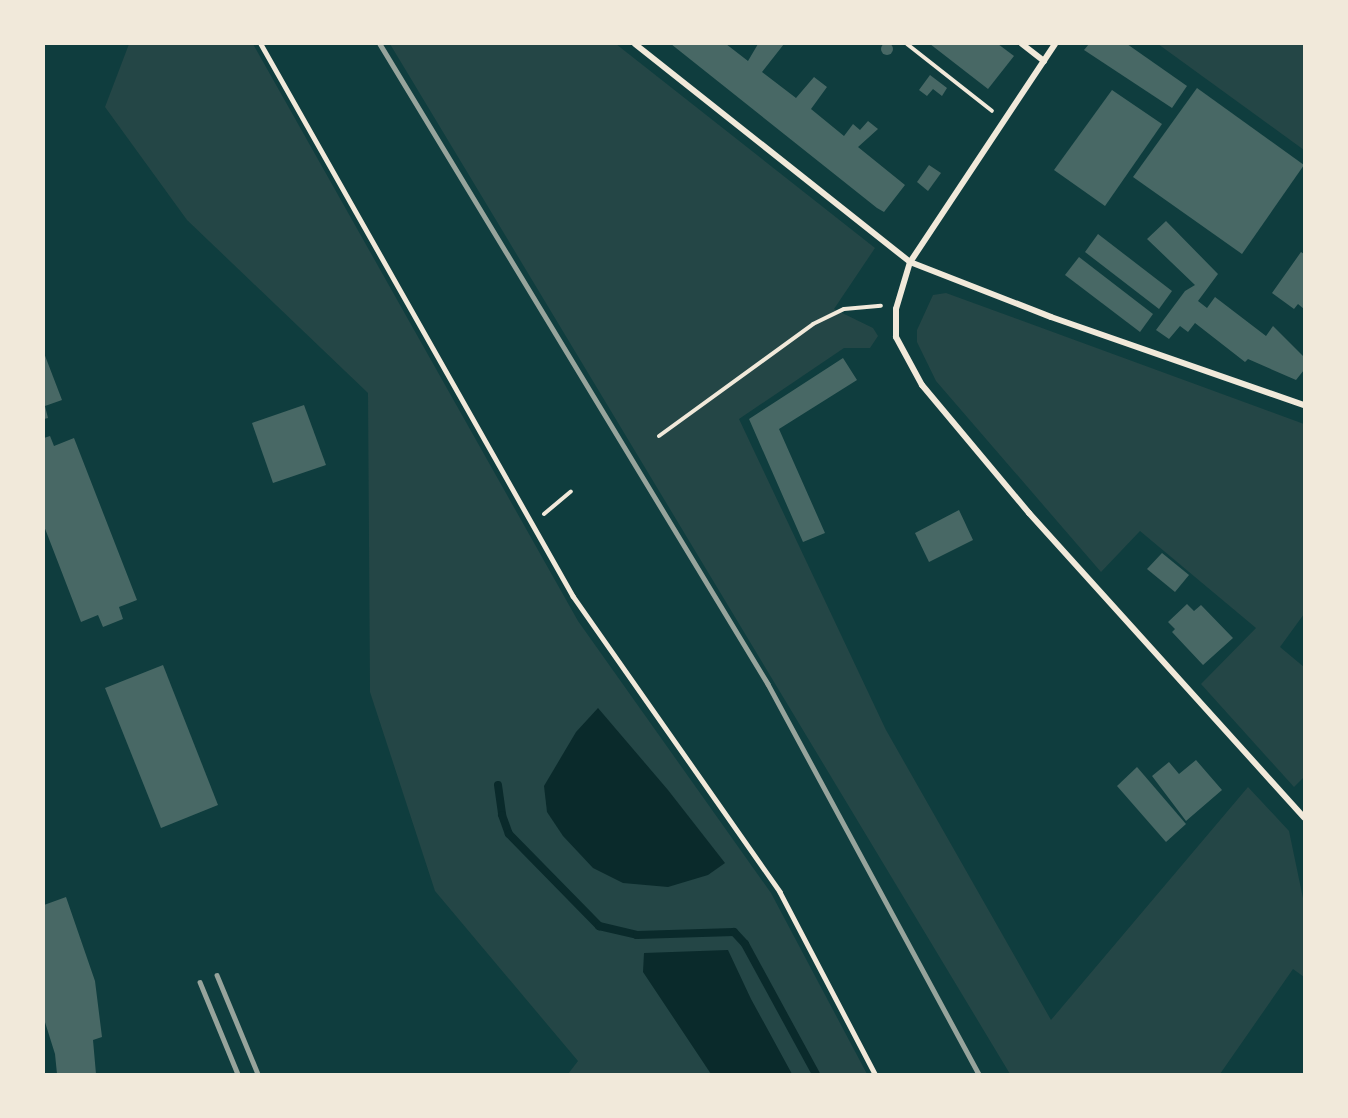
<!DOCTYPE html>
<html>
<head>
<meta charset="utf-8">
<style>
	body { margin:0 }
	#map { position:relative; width:1348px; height:1118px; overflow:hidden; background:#0f3d3e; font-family:Roboto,sans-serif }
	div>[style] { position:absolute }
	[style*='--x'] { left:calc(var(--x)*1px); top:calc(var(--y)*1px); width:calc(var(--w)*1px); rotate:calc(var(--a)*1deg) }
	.green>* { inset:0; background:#244646 }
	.water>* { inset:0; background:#0a2a2b }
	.stream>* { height:8px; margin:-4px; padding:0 4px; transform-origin:4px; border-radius:4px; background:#0a2a2b }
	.building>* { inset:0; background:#486865 }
	.round { border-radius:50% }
	.path>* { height:4px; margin:-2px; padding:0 2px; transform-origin:2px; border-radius:2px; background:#f1e9da }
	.service>* { height:4.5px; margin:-2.25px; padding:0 2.25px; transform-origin:2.25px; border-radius:2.25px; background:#f1e9da }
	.minor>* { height:6px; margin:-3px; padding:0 3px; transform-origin:3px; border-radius:3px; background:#f1e9da }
	.rail>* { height:4.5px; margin:-2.25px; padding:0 2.25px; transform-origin:2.25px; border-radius:2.25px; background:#97a49c }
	span { translate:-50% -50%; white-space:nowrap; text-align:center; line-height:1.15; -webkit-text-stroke:4.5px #f1e9da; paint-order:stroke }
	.frame { position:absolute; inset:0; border:45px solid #f1e9da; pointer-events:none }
</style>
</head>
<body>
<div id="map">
	<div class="green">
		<i style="clip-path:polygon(129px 44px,253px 44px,578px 621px,771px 893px,867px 1074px,568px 1074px,578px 1061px,435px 891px,370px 692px,368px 393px,187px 220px,105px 107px)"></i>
		<i style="clip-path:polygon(390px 44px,616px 44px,875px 248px,834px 309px,873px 328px,878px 336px,870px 348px,844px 348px,739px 419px,886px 730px,1051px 1020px,1248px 787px,1289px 831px,1304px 903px,1304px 977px,1293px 969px,1220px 1074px,1010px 1074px)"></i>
		<i style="clip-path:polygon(1158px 44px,1304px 44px,1304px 150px)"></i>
		<i style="clip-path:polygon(946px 293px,1304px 424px,1304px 614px,1280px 647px,1304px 667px,1304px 777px,1294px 787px,1201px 684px,1256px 628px,1140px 531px,1101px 572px,936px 381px,917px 342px,917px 330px,933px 295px)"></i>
	</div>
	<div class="water">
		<i style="clip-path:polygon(598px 708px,668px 790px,725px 863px,708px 875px,668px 887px,623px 883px,593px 868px,563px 836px,547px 812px,544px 786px,576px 732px)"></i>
		<i style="clip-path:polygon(728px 950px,751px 999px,792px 1074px,711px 1074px,643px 972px,644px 953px)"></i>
	</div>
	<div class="stream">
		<i style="--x:498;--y:785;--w:30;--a:82"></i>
		<i style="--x:502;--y:815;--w:20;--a:70"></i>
		<i style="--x:509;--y:834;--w:129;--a:45.6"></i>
		<i style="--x:599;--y:926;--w:39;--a:13"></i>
		<i style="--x:637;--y:935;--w:97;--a:-1.8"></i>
		<i style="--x:734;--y:932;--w:16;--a:47"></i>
		<i style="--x:745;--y:944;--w:148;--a:61.4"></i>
	</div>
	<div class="building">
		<i class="round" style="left:881px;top:43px;width:12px;height:12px"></i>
		<i style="clip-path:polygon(671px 44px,726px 44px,748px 61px,758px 44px,784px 44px,762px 72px,796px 98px,814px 77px,827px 87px,811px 109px,844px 136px,853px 124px,860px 130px,868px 121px,878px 129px,858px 147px,905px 185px,884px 212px,877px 208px)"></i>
		<i style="clip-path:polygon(930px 44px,998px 44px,1014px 56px,988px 89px)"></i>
		<i style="clip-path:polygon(1089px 44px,1127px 44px,1187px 86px,1172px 108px,1084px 50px)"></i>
		<i style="clip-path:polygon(930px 75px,947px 88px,942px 96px,933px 89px,927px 96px,919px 90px)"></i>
		<i style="clip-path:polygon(1197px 88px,1304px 165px,1242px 254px,1133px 177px)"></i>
		<i style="clip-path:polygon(1112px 90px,1162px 124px,1105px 206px,1054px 170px)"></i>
		<i style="clip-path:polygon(929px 165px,941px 173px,928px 191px,917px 182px)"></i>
		<i style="clip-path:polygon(1166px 221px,1218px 274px,1198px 301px,1207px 308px,1215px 297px,1266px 336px,1273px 326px,1304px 357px,1304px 370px,1296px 380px,1248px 359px,1245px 362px,1195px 323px,1188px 332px,1180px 326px,1169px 339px,1156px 330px,1185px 291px,1195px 285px,1147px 239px)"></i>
		<i style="clip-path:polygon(1098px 234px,1172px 291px,1159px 309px,1085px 252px)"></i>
		<i style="clip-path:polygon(1301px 252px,1304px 254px,1304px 309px,1298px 304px,1294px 309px,1272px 293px)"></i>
		<i style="clip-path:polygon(1079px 257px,1153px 314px,1140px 332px,1065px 275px)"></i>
		<i style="clip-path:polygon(44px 353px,62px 400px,45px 406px,48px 418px,44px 419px)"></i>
		<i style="clip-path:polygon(843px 358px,857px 380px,779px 429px,825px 533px,803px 542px,749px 419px)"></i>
		<i style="clip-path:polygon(304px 405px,326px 465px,273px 483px,252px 423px)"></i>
		<i style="clip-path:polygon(50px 436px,54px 446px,74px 438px,137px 600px,119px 607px,123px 619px,103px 627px,98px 615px,81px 622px,44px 526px,44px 438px)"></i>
		<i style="clip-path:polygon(959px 510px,973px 540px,929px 562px,915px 533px)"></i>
		<i style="clip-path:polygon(1162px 553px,1189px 575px,1175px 592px,1147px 569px)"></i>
		<i style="clip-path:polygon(1187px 604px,1194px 611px,1201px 605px,1233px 638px,1203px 665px,1172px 632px,1175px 629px,1168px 622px)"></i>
		<i style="clip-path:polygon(163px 665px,218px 805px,161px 828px,105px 688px)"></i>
		<i style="clip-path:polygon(1196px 760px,1222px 790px,1186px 821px,1152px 776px,1169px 762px,1179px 774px)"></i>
		<i style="clip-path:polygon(1137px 767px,1186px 824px,1166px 842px,1117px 786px)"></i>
		<i style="clip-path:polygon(66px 897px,95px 981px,102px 1037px,93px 1040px,96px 1074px,57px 1074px,55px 1054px,44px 1019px,44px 905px)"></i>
	</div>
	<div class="path">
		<i style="--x:907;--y:44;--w:108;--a:38.2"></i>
		<i style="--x:659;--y:436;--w:190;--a:-36"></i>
		<i style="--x:813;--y:324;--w:34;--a:-26"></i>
		<i style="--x:844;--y:309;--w:37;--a:-5"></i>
		<i style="--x:544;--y:514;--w:35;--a:-40"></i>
	</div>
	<div class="service">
		<i style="--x:261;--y:44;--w:634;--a:60.52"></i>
		<i style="--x:573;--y:596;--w:361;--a:55"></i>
		<i style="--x:780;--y:892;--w:205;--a:62.4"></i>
	</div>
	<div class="minor">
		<i style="--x:635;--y:44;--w:351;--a:38.4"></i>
		<i style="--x:910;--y:262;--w:151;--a:21.3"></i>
		<i style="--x:1051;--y:317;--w:268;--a:19.2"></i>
		<i style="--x:1022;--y:44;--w:28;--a:38"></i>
		<i style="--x:1055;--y:44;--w:262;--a:123.6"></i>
		<i style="--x:910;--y:262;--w:49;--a:106.6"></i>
		<i style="--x:896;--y:309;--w:28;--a:90"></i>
		<i style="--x:896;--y:337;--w:55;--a:61.6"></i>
		<i style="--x:922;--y:385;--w:167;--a:50.1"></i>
		<i style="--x:1029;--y:513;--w:410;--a:47.9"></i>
	</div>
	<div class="rail">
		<i style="--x:380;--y:44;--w:748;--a:58.77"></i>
		<i style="--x:768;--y:684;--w:443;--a:61.6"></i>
		<i style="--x:217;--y:975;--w:107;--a:67.5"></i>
		<i style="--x:200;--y:982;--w:100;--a:67.6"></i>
	</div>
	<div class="frame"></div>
</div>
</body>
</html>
